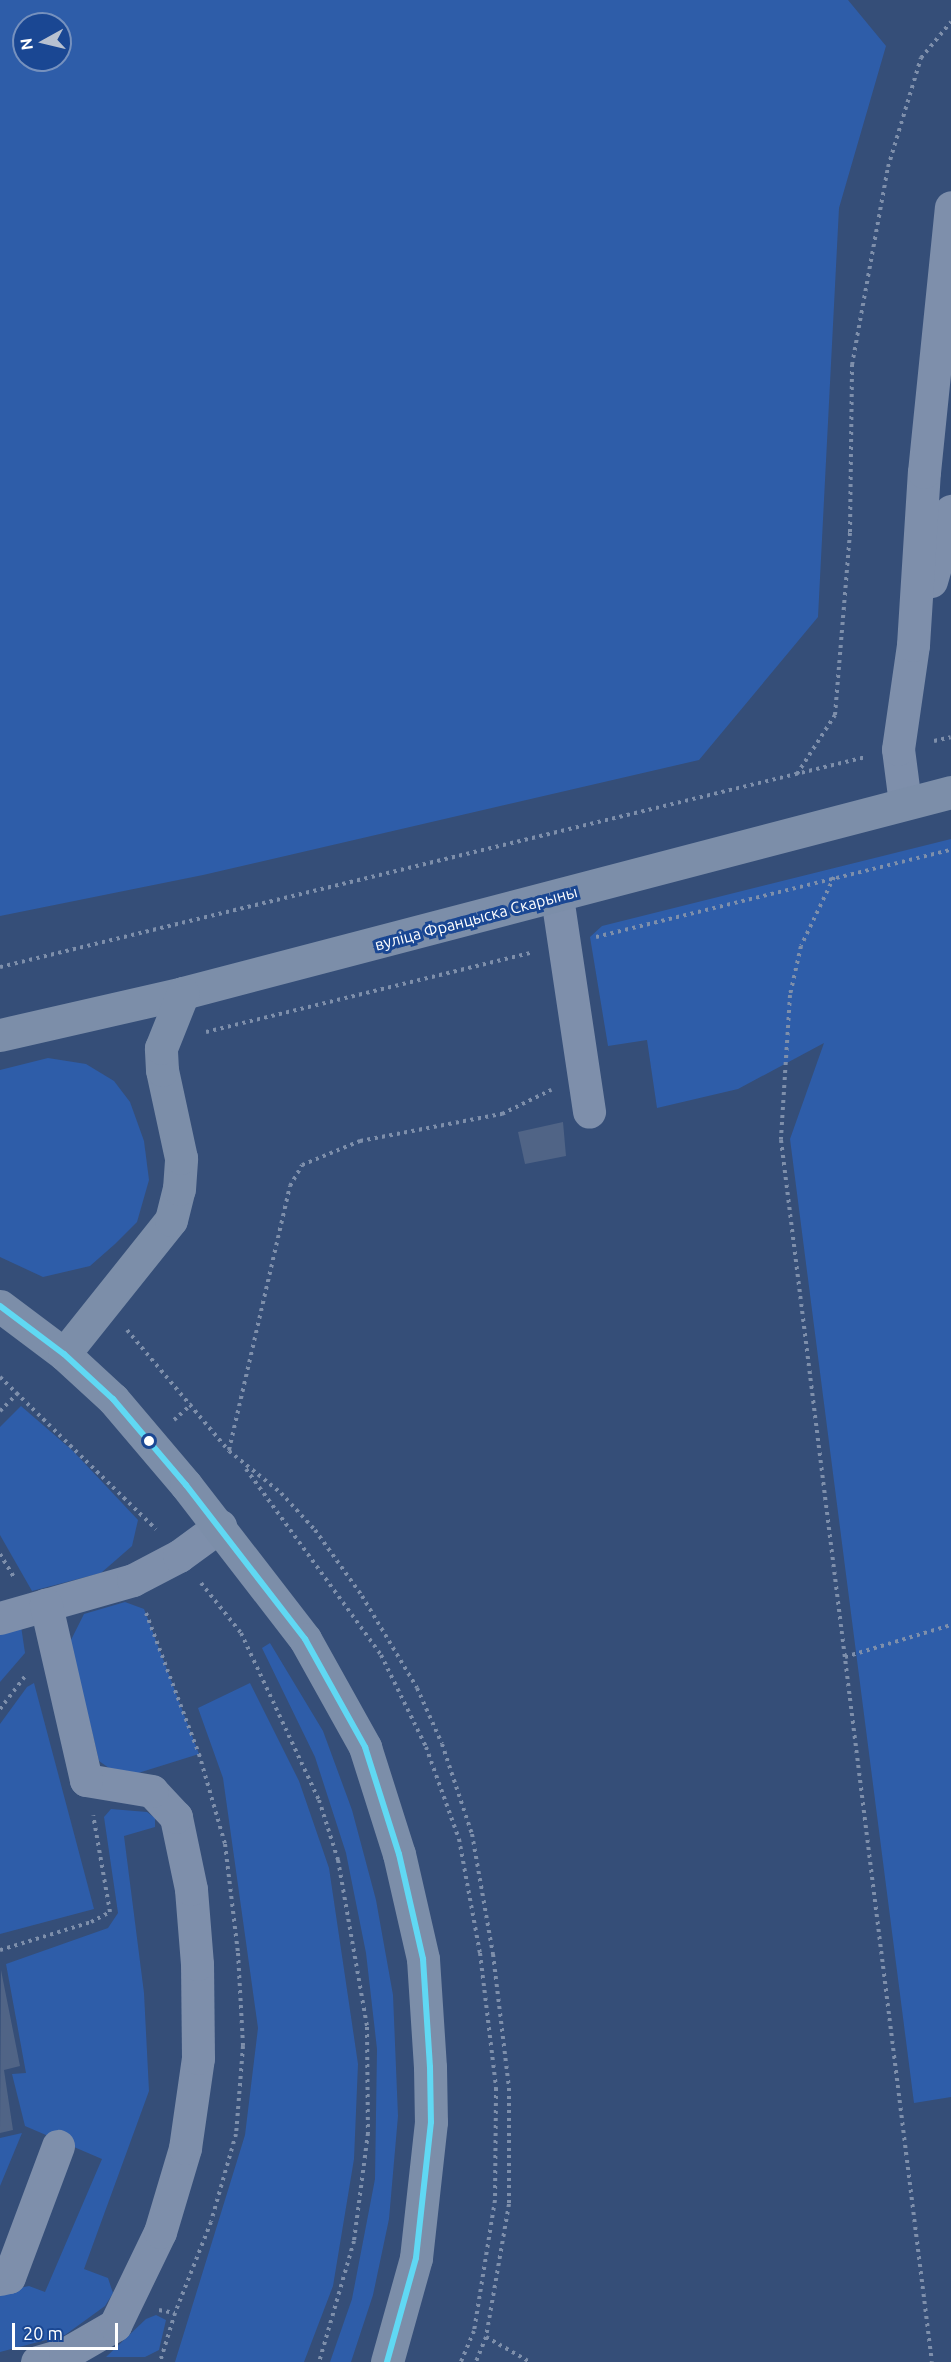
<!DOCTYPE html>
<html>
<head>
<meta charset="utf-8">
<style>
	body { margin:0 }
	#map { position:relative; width:951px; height:2362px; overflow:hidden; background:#354e78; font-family:Ubuntu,sans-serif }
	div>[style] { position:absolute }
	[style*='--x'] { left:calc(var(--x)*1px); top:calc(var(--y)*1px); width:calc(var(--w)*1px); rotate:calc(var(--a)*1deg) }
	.green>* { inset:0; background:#2e5da9 }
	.building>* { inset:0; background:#506486 }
	.path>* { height:4px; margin-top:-2px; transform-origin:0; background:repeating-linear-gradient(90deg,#7e8fab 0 3px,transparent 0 7.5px) }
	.minor>* { height:33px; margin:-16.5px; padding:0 16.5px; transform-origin:16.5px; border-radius:16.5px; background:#7e8fab }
	.major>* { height:33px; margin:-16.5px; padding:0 16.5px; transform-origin:16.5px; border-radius:16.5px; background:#7c8ea9 }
	.bus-1>* { height:6px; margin:-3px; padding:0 3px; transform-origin:3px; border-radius:3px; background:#60d8f3 }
	.dots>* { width:16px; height:16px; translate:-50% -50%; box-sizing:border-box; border:3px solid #1a4793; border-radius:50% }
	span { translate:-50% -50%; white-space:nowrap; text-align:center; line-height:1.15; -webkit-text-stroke:6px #1a4793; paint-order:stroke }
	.street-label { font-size:16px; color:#fff }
	.north { position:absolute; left:12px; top:12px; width:60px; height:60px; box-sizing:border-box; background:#1a4793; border:2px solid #7691be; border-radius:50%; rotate:262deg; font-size:16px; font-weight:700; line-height:24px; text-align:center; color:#fff }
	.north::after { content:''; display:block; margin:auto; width:21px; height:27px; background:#b8c1d0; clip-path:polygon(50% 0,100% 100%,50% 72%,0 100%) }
	.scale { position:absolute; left:12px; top:2323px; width:106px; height:27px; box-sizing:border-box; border:3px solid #fff; border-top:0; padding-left:8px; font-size:18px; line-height:21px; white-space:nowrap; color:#fff; -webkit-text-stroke:4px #1a4793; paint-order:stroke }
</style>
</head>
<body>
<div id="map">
	<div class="green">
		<i style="clip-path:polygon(evenodd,0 0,848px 0,886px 46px,839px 208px,818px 617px,699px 760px,203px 875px,0 916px,0 0,24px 24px,60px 24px,60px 60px,24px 60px,24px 24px)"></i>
		<i style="clip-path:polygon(951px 839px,951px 2097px,914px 2103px,790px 1139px,824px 1043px,738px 1089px,657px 1108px,647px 1040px,608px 1046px,590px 937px,602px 926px)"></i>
		<i style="clip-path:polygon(48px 1058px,86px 1064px,114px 1081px,130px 1102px,144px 1141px,149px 1180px,137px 1222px,115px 1244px,90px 1266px,43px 1277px,0 1257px,0 1070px)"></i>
		<i style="clip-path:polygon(21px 1406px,73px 1451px,138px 1520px,132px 1546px,101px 1573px,32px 1591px,0 1535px,0 1427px)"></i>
		<i style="clip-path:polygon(125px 1602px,144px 1609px,199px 1754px,135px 1774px,119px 1775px,99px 1761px,70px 1642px,84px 1614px)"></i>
		<i style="clip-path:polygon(21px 1626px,25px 1653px,0 1682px,0 1631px)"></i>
		<i style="clip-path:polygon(270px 1643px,323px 1731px,352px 1810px,376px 1900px,393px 1995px,398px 2116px,389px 2219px,373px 2295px,351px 2362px,330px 2362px,352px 2299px,375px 2179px,377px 2049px,366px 1953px,346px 1853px,315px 1757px,262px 1648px)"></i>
		<i style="clip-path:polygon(34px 1683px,94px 1909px,0 1934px,0 1724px,27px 1687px)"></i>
		<i style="clip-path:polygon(250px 1683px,299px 1781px,329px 1868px,358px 2064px,354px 2159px,333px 2286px,304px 2362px,175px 2362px,245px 2135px,258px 2028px,223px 1778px,198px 1708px)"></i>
		<i style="clip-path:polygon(111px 1809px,147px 1812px,155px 1818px,155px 1827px,124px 1836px,144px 1993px,149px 2091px,84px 2269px,108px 2278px,113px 2293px,105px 2306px,65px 2335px,0 2352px,0 2292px,29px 2286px,45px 2292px,102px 2159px,25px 2126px,12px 2074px,26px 2073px,6px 1964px,108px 1928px,118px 1913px,104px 1817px)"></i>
		<i style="clip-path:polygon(22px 2133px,0 2186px,0 2138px)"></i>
		<i style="clip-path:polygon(156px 2315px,166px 2320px,159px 2350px,145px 2357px,106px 2357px,146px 2319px)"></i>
	</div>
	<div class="building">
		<i style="clip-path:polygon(563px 1122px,566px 1156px,525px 1164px,518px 1132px)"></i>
		<i style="clip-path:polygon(1px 1970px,20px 2066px,4px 2070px,13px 2130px,0 2133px)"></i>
	</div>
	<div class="path">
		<i style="--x:934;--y:741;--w:17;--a:-13"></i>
		<i style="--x:797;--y:774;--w:70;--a:-57.2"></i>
		<i style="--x:835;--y:715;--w:184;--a:-85.3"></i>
		<i style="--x:850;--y:532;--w:167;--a:-89.3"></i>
		<i style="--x:852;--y:365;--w:201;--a:-79.7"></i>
		<i style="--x:888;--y:167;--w:114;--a:-73.2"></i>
		<i style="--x:921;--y:58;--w:47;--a:-50.2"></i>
		<i style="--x:834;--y:877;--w:76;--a:115.6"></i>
		<i style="--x:801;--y:946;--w:50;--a:102.7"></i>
		<i style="--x:790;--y:995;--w:145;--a:93.6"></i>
		<i style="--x:781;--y:1140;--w:1231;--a:82.96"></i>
		<i style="--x:596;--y:937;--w:366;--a:-13.8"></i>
		<i style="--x:0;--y:967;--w:891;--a:-13.63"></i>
		<i style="--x:206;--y:1032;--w:334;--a:-13.7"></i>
		<i style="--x:127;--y:1330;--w:158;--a:49.9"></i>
		<i style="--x:229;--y:1451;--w:67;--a:38.9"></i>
		<i style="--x:281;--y:1493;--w:50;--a:47.4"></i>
		<i style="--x:315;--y:1530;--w:81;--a:54.5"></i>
		<i style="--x:362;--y:1596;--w:107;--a:59.1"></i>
		<i style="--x:417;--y:1688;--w:61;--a:65.9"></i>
		<i style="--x:442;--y:1744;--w:95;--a:71.6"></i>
		<i style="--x:472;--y:1834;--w:122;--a:80.1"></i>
		<i style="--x:493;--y:1954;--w:135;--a:83.2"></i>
		<i style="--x:509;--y:2088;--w:116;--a:90"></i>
		<i style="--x:509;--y:2204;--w:135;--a:99.8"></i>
		<i style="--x:486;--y:2337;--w:27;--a:112"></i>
		<i style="--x:0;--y:1377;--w:218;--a:44.3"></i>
		<i style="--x:0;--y:1411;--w:27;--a:-45"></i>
		<i style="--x:174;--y:1420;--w:24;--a:-42"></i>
		<i style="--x:229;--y:1450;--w:271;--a:-77"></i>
		<i style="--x:290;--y:1186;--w:24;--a:-60"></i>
		<i style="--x:302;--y:1165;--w:63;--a:-22.5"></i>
		<i style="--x:360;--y:1141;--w:145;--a:-10.8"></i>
		<i style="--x:502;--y:1114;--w:55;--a:-26.1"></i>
		<i style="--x:246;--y:1469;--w:230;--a:54"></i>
		<i style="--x:381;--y:1655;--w:102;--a:63.9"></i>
		<i style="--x:426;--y:1747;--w:98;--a:70.3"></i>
		<i style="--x:459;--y:1839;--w:116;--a:79.6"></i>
		<i style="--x:480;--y:1953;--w:136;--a:83.2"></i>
		<i style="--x:496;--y:2088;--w:112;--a:90.5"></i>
		<i style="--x:495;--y:2200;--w:133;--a:99.1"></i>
		<i style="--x:474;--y:2331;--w:34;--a:113"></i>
		<i style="--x:0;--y:1554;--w:29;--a:59"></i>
		<i style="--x:201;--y:1583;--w:64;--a:51.3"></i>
		<i style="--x:241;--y:1633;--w:184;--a:65"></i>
		<i style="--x:319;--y:1800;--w:63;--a:72.4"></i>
		<i style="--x:338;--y:1860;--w:169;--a:80.1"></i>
		<i style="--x:367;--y:2027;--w:106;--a:89.5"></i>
		<i style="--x:368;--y:2133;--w:109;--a:97.4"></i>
		<i style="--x:354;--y:2241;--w:126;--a:106.1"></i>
		<i style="--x:146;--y:1613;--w:151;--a:69.4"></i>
		<i style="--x:199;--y:1754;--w:94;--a:73.9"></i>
		<i style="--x:225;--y:1844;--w:110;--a:83.2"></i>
		<i style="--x:238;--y:1953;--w:93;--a:86.9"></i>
		<i style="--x:243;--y:2046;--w:88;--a:94.5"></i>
		<i style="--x:236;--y:2134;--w:91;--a:105.9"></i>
		<i style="--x:211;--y:2222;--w:98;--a:111.6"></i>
		<i style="--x:845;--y:1657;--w:111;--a:-16.8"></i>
		<i style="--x:0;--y:1709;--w:43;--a:-52.6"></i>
		<i style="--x:0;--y:1950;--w:95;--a:-17.1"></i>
		<i style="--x:91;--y:1922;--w:21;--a:-28"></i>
		<i style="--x:110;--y:1912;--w:98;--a:-99.9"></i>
		<i style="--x:159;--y:2310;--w:16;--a:11"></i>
		<i style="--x:175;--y:2313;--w:51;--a:107"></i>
		<i style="--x:486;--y:2337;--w:51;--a:29.6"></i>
	</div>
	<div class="minor">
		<i style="--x:931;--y:581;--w:73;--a:-74.1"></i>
		<i style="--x:905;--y:803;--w:54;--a:-97.4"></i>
		<i style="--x:898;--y:749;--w:105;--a:-81.8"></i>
		<i style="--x:913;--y:645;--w:173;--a:-86.4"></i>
		<i style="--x:924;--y:472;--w:266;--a:-84.2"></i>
		<i style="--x:557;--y:897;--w:217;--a:81.5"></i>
		<i style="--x:0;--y:1618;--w:138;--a:-15.9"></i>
		<i style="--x:133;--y:1580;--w:52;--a:-27.6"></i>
		<i style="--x:179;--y:1556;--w:51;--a:-36.2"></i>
		<i style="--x:0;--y:2279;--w:9;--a:-13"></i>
		<i style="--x:9;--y:2277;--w:140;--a:-69.5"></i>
		<i style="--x:37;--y:2362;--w:29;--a:-16"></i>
		<i style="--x:65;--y:2354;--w:58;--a:-30.1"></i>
		<i style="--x:115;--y:2325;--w:103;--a:-64.2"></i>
		<i style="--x:160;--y:2232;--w:88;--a:-73.4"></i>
		<i style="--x:185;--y:2148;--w:91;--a:-81.8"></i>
		<i style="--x:198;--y:2058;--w:94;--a:-90.6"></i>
		<i style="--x:197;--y:1964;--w:75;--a:-94.6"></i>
		<i style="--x:191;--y:1889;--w:74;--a:-101.8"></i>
		<i style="--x:176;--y:1817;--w:35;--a:-133"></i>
		<i style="--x:152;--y:1791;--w:67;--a:-170.5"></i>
		<i style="--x:86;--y:1780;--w:180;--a:-102.9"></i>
	</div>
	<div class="major">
		<i style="--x:0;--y:1035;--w:188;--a:-12.9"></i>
		<i style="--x:183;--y:993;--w:794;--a:-14.67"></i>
		<i style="--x:0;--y:1306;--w:80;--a:36.9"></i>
		<i style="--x:64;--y:1354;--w:67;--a:42.6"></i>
		<i style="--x:113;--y:1399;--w:113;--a:49.7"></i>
		<i style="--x:186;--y:1485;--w:195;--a:52.3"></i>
		<i style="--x:305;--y:1639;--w:124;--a:60.9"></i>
		<i style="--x:365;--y:1747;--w:112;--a:72.4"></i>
		<i style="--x:399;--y:1854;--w:108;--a:77.1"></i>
		<i style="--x:423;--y:1959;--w:108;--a:86.3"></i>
		<i style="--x:430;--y:2067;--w:55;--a:89"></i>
		<i style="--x:431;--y:2122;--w:137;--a:96.3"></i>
		<i style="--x:416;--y:2258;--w:108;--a:105.6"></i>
		<i style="--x:64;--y:1354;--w:171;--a:-51.4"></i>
		<i style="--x:171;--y:1220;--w:32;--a:-76"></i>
		<i style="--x:179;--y:1189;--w:31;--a:-86"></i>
		<i style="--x:181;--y:1158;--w:90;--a:-102.2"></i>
		<i style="--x:162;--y:1070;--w:22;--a:-93"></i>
		<i style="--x:161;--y:1048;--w:59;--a:-68.2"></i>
	</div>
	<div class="bus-1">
		<i style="--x:0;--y:1306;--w:80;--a:36.9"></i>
		<i style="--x:64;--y:1354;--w:67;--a:42.6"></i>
		<i style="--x:113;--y:1399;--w:113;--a:49.7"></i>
		<i style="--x:186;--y:1485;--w:195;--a:52.3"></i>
		<i style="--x:305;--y:1639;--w:124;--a:60.9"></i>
		<i style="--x:365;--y:1747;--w:112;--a:72.4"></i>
		<i style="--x:399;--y:1854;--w:108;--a:77.1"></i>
		<i style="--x:423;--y:1959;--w:108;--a:86.3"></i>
		<i style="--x:430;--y:2067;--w:55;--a:89"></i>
		<i style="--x:431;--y:2122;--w:137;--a:96.3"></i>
		<i style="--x:416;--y:2258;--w:108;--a:105.6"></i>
	</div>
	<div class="dots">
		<i style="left:149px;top:1441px;background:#fff"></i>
	</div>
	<div class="street-label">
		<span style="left:476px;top:918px;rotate:-15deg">вуліца Францыска Скарыны</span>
	</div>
	<div class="north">N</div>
	<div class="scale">20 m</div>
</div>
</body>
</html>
